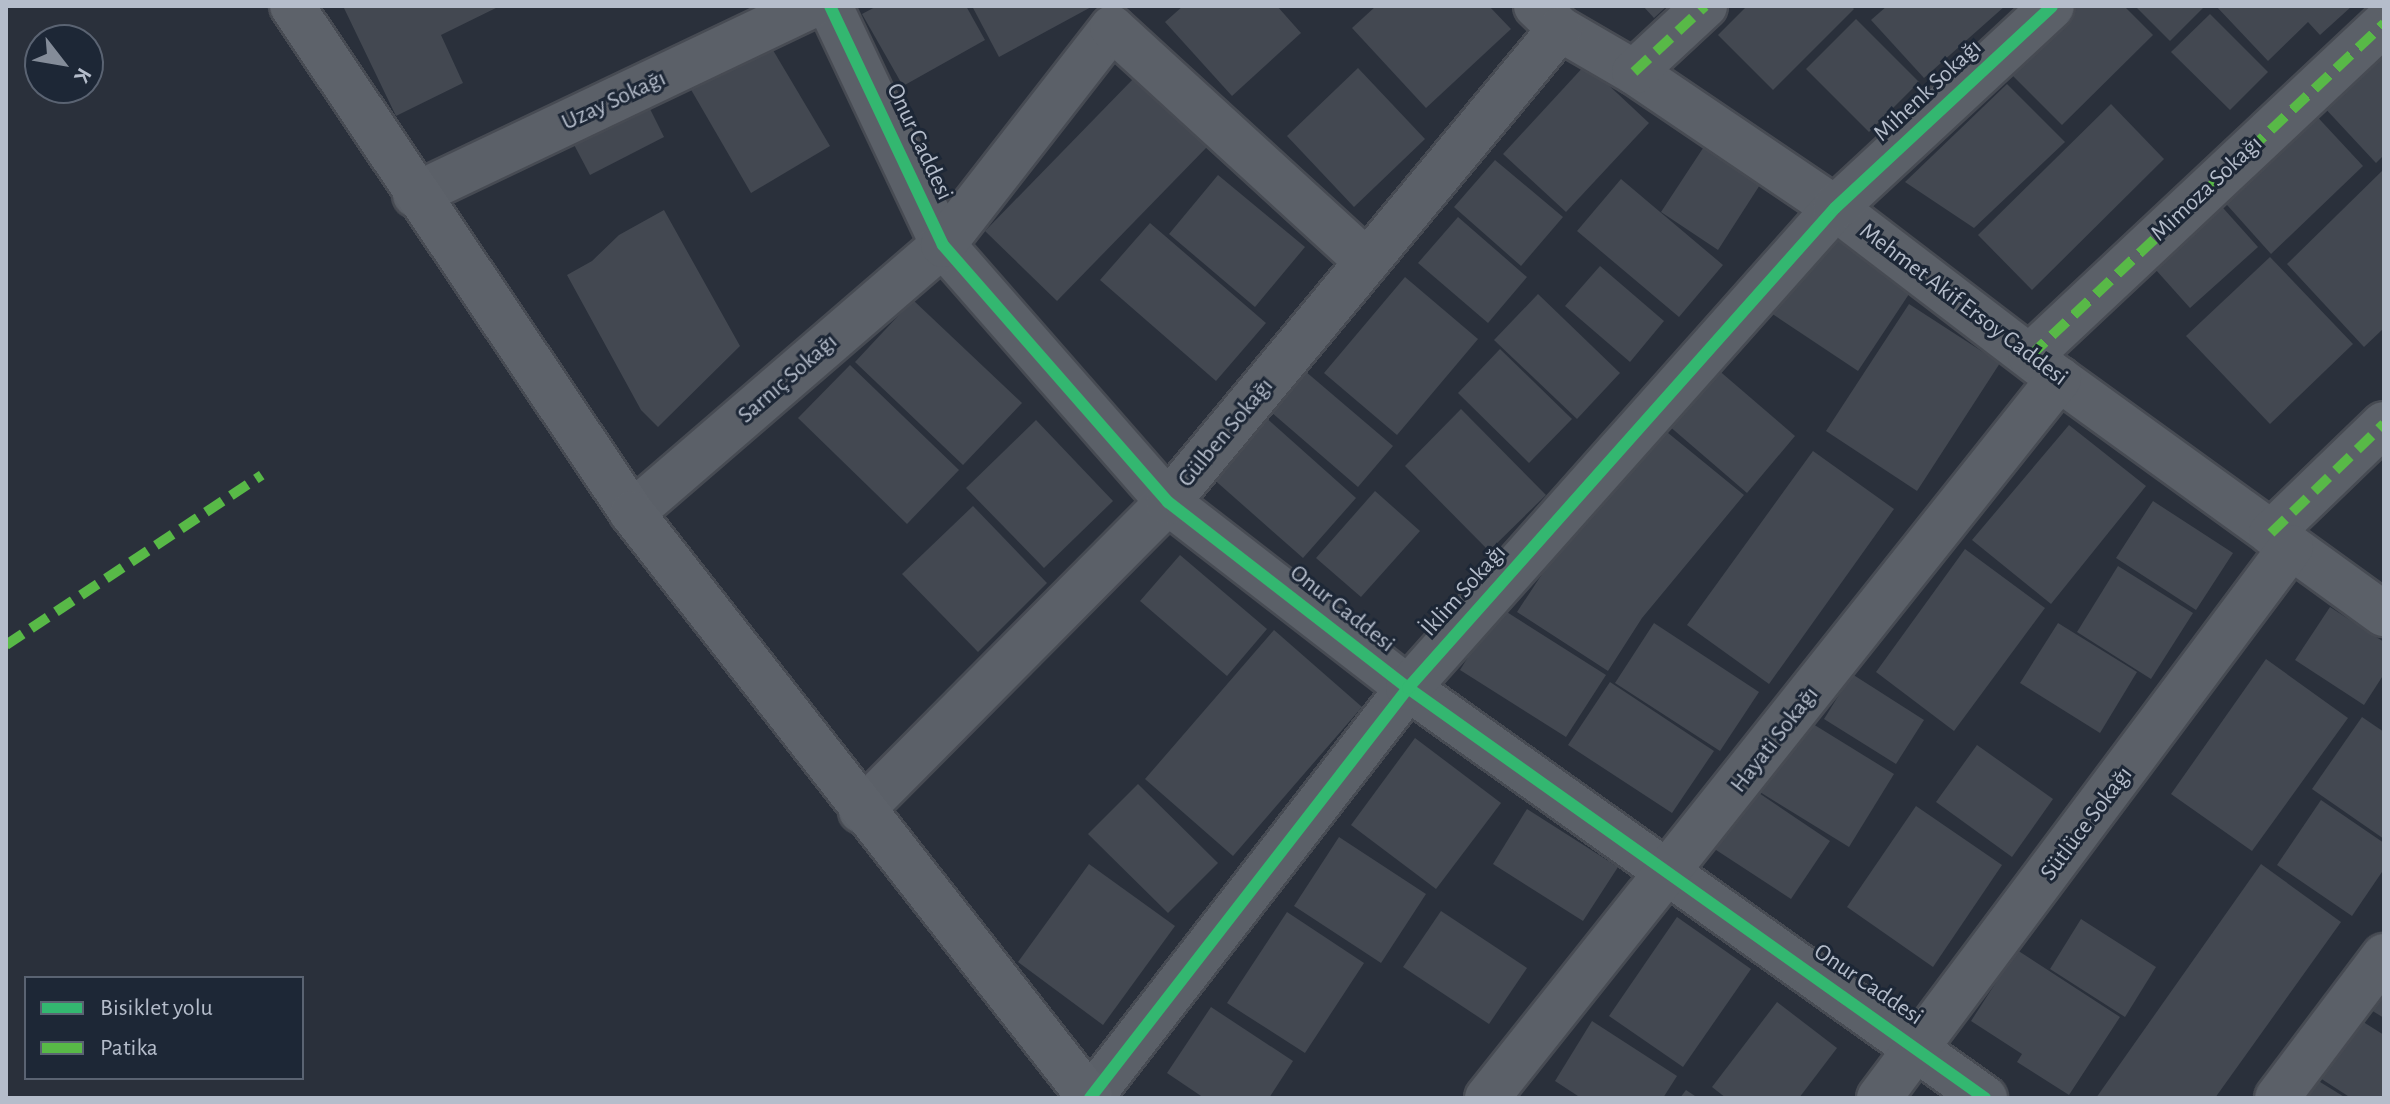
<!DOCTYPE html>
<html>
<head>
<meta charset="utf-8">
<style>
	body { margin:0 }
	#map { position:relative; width:2390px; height:1104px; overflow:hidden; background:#2a303b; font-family:"Alegreya Sans",sans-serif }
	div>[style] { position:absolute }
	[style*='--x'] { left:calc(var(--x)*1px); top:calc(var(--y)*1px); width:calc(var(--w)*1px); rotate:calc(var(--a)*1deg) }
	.building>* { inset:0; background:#434851 }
	.roads { filter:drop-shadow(2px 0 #474b53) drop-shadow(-2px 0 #474b53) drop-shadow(0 2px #474b53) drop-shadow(0 -2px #474b53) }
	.minor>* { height:44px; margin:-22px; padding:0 22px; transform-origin:22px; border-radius:22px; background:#5b6068 }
	.major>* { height:44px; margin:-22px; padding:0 22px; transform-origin:22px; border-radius:22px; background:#5d626a }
	.quiet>* { height:10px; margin-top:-5px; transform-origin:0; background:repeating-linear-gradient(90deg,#58b947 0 20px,transparent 0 30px) }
	.cycleway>* { height:12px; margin:-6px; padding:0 6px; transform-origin:6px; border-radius:6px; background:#33b770 }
	span { translate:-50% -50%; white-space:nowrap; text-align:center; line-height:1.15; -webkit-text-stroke:6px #1d2736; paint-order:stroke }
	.street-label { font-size:24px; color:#b5bdcb }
	.frame { position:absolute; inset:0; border:8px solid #b5bdcb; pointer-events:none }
	.legend { position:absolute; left:24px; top:976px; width:280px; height:104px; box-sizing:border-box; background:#1d2736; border:2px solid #5a6372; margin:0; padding:10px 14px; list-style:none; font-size:24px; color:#b5bdcb }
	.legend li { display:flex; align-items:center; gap:16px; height:40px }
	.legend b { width:40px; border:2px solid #5a6372 }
	.north { position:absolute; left:24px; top:24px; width:80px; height:80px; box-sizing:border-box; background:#1d2736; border:2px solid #5a6372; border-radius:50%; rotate:121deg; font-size:22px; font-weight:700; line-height:32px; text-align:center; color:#b5bdcb }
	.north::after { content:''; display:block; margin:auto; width:28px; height:36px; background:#848c99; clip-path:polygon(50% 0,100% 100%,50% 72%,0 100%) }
</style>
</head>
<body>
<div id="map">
	<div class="building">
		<i style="clip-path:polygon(343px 6px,500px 6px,441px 35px,463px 83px,396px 116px)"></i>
		<i style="clip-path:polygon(877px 6px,966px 6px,985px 40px,903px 86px,862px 14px)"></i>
		<i style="clip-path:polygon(972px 6px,1093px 6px,999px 57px)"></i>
		<i style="clip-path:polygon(1183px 6px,1277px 6px,1301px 33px,1232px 96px,1165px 22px)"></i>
		<i style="clip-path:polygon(1376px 6px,1489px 6px,1511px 29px,1426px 108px,1352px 28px)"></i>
		<i style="clip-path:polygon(1643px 6px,1667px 6px,1654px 18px)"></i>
		<i style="clip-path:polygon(1747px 6px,1851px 6px,1854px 9px,1773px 90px,1718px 35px)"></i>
		<i style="clip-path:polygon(1887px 6px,2005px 6px,1924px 78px,1871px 20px)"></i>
		<i style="clip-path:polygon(2076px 6px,2124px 6px,2153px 35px,2062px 125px,2009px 72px)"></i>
		<i style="clip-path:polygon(2135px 6px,2205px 6px,2170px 41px)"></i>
		<i style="clip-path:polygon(2216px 6px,2352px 6px,2320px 35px,2308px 22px,2268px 61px)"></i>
		<i style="clip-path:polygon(2210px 14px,2268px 72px,2230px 110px,2171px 52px)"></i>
		<i style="clip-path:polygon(1856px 19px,1919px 82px,1869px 132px,1806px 69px)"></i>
		<i style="clip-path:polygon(764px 35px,830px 146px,751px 193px,686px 81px)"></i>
		<i style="clip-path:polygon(2384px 47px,2384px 155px,2376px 163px,2322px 105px)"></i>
		<i style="clip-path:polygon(1586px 64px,1649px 123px,1566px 212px,1503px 154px)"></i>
		<i style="clip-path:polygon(1358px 68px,1425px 139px,1354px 207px,1287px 136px)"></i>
		<i style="clip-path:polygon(1135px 77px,1207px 147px,1057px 301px,985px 231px)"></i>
		<i style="clip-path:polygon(2007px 84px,2065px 142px,1974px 228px,1905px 182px)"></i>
		<i style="clip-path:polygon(646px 101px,664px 137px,590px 175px,571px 139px)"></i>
		<i style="clip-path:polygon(2111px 104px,2164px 159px,2032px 290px,1978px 235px)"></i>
		<i style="clip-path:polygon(2310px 109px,2363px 166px,2271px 254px,2219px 196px)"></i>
		<i style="clip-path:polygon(1709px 139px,1765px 177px,1718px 250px,1661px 212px)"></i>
		<i style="clip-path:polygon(1495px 160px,1563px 217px,1521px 266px,1454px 207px)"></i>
		<i style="clip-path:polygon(2384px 169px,2384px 328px,2364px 347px,2287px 264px)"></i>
		<i style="clip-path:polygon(1218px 175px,1305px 247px,1255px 307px,1169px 234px)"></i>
		<i style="clip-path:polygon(1621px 179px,1723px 265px,1679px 317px,1577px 231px)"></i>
		<i style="clip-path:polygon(2215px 199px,2258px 247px,2190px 308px,2147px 260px)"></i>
		<i style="clip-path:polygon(664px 210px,740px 346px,658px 427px,641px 410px,567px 275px,592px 261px,619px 235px)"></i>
		<i style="clip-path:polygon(1458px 217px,1527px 277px,1488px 323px,1418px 263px)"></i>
		<i style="clip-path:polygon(1150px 223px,1266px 323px,1216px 381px,1100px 280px)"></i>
		<i style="clip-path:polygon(1824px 226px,1915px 285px,1858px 371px,1768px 311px)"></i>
		<i style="clip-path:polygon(2270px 257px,2353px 344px,2270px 424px,2186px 336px)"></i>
		<i style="clip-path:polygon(1600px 266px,1664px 321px,1630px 362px,1565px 306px)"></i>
		<i style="clip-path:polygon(1405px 277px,1478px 339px,1397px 435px,1324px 373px)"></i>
		<i style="clip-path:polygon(1538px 294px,1620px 373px,1577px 419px,1494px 340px)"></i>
		<i style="clip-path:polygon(913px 300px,1022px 403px,963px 465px,855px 362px)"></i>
		<i style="clip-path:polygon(1909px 304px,2000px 363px,1917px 491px,1826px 431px)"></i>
		<i style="clip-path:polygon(1500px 349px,1572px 419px,1529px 463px,1458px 393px)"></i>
		<i style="clip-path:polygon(850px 365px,959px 470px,907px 524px,798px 418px)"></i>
		<i style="clip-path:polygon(1716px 368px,1795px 436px,1747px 493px,1668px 425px)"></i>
		<i style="clip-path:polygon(1305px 371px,1393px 446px,1358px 487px,1271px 412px)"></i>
		<i style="clip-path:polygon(1461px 409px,1546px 495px,1489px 551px,1405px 466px)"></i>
		<i style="clip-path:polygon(1263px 415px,1356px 498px,1303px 558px,1210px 476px)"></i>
		<i style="clip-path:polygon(1036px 420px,1113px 501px,1044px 568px,966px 488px)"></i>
		<i style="clip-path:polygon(2069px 425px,2146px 486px,2051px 604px,1972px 540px)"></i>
		<i style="clip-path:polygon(1662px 428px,1744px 495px,1642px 618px,1608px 671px,1517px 612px,1552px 559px)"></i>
		<i style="clip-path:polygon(1813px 451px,1894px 509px,1769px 684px,1687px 625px)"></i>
		<i style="clip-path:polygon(1375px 491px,1420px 531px,1361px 597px,1316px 558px)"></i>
		<i style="clip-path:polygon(2153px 501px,2233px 553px,2196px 610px,2116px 558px)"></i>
		<i style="clip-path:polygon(973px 506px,1047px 583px,978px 652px,902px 574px)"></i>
		<i style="clip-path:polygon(1965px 549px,2045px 608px,1954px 731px,1876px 672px)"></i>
		<i style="clip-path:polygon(1180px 555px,1267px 629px,1227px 676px,1140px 601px)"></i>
		<i style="clip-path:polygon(2118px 566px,2193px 613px,2151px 679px,2077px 632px)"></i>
		<i style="clip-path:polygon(1499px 607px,1606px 675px,1566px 737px,1460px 670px)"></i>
		<i style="clip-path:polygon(2330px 607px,2384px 642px,2384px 674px,2364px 705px,2295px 660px)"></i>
		<i style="clip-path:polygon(1654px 623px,1759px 692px,1720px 751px,1615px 683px)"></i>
		<i style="clip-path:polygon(2058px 623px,2137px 672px,2100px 733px,2020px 683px)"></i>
		<i style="clip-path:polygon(1274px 630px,1362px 707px,1233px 856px,1145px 779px)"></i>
		<i style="clip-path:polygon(2266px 659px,2348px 718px,2252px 851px,2171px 794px)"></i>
		<i style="clip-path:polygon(1852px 674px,1924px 720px,1896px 764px,1824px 719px)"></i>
		<i style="clip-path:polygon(1610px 682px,1714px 751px,1672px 813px,1568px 745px)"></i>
		<i style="clip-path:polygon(1800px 716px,1894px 774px,1849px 847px,1755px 789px)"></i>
		<i style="clip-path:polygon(2362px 717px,2384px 732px,2384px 839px,2312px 789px)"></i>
		<i style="clip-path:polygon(1415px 738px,1501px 803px,1436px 889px,1351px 825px)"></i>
		<i style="clip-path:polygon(1977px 745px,2053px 799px,2012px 857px,1936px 802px)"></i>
		<i style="clip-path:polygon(1138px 784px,1218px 863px,1168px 913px,1088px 834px)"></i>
		<i style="clip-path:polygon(1753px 789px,1830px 841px,1791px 899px,1713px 848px)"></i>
		<i style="clip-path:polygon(2321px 800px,2384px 843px,2384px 869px,2352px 916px,2277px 865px)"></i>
		<i style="clip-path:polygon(1916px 806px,2002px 865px,1933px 967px,1847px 907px)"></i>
		<i style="clip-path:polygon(1527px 809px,1618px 867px,1583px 921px,1493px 864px)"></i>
		<i style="clip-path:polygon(1339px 837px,1426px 894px,1381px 963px,1294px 906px)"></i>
		<i style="clip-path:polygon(1089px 864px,1175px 926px,1103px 1025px,1018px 962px)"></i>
		<i style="clip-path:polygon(2261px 864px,2341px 922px,2215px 1098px,2096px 1098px)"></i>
		<i style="clip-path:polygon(1441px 911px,1527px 968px,1489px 1024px,1403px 967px)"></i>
		<i style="clip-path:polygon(1287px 912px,1364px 963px,1305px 1053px,1227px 1003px)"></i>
		<i style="clip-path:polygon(1677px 917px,1751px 969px,1683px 1067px,1609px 1016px)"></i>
		<i style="clip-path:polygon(2081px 919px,2156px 967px,2125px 1017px,2050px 969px)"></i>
		<i style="clip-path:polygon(2017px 950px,2120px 1017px,2069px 1095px,2017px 1062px,2022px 1054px,1971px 1021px)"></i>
		<i style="clip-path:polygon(2384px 989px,2384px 1018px,2371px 1010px)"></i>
		<i style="clip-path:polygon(1777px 1002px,1837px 1048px,1799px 1098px,1726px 1098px,1712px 1087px)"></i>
		<i style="clip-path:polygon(1211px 1007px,1293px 1061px,1269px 1098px,1204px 1098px,1167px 1073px)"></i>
		<i style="clip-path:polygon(2357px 1018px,2384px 1035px,2384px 1098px,2351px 1098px,2320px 1078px)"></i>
		<i style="clip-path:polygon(1592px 1021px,1677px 1076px,1663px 1098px,1581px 1098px,1555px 1081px)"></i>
		<i style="clip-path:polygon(2312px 1077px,2346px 1098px,2298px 1098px)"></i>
		<i style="clip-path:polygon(1686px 1090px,1698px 1098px,1680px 1098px)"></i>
	</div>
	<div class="roads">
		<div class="minor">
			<i style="--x:830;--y:6;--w:264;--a:64.7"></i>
			<i style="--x:943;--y:245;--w:342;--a:48.8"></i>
			<i style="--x:1168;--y:502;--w:304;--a:37.8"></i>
			<i style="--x:1408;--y:688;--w:708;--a:35.4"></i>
			<i style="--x:1536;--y:6;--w:33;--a:44"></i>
			<i style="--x:1560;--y:29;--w:86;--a:30.2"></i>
			<i style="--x:1634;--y:72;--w:243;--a:34.1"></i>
			<i style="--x:1835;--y:208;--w:282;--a:37.4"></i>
			<i style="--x:2059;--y:379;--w:401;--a:35.9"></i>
			<i style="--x:1634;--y:72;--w:97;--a:-42.9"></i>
			<i style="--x:415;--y:195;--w:440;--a:-25.5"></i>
			<i style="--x:2030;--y:356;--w:486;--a:-43.2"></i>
			<i style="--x:632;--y:513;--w:411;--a:-40.8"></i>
			<i style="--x:943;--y:245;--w:275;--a:-52.1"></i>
			<i style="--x:1112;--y:28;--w:346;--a:42.5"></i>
			<i style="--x:2271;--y:533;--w:157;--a:-44"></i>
			<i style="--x:861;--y:811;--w:436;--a:-45.2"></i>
			<i style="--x:1168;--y:502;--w:614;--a:-50.35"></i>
			<i style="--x:1090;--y:1098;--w:519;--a:-52.2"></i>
			<i style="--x:1408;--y:688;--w:642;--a:-48.34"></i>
			<i style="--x:1835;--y:208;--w:296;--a:-42.9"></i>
			<i style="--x:1487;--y:1098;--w:919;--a:-51.5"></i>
			<i style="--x:1879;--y:1098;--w:688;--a:-53.21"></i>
			<i style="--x:2277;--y:1098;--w:178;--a:-53"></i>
		</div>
		<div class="major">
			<i style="--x:292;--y:6;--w:610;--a:56.15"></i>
			<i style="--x:632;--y:513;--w:743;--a:51.94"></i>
		</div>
	</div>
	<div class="quiet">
		<i style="--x:1634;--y:72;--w:97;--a:-42.9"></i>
		<i style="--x:2030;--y:356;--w:486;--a:-43.2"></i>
		<i style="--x:2271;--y:533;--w:157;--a:-44"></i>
		<i style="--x:6;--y:645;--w:307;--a:-33.6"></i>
	</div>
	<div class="cycleway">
		<i style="--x:830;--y:6;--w:264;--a:64.7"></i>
		<i style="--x:943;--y:245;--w:342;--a:48.8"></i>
		<i style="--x:1168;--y:502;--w:304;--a:37.8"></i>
		<i style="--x:1408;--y:688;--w:708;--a:35.4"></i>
		<i style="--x:1090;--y:1098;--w:519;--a:-52.2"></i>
		<i style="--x:1408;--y:688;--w:642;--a:-48.34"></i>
		<i style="--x:1835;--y:208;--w:296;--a:-42.9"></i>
	</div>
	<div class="street-label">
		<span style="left:1928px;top:91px;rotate:-43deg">Mihenk Sokağı</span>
		<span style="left:614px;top:101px;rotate:-25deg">Uzay Sokağı</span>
		<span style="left:919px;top:142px;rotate:65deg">Onur Caddesi</span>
		<span style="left:2207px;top:189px;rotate:-43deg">Mimoza Sokağı</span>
		<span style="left:1963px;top:305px;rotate:37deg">Mehmet Akif Ersoy Caddesi</span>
		<span style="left:788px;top:379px;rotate:-41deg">Sarnıç Sokağı</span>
		<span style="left:1226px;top:433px;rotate:-50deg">Gülben Sokağı</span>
		<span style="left:1464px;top:591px;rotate:-48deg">İklim Sokağı</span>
		<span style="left:1342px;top:609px;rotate:38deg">Onur Caddesi</span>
		<span style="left:1775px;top:740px;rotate:-52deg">Hayati Sokağı</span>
		<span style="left:2087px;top:824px;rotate:-53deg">Sütlüce Sokağı</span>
		<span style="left:1868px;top:985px;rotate:34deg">Onur Caddesi</span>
	</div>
	<div class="frame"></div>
	<ul class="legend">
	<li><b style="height:10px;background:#33b770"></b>Bisiklet yolu</li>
	<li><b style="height:10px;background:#58b947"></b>Patika</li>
	</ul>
	<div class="north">K</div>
</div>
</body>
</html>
